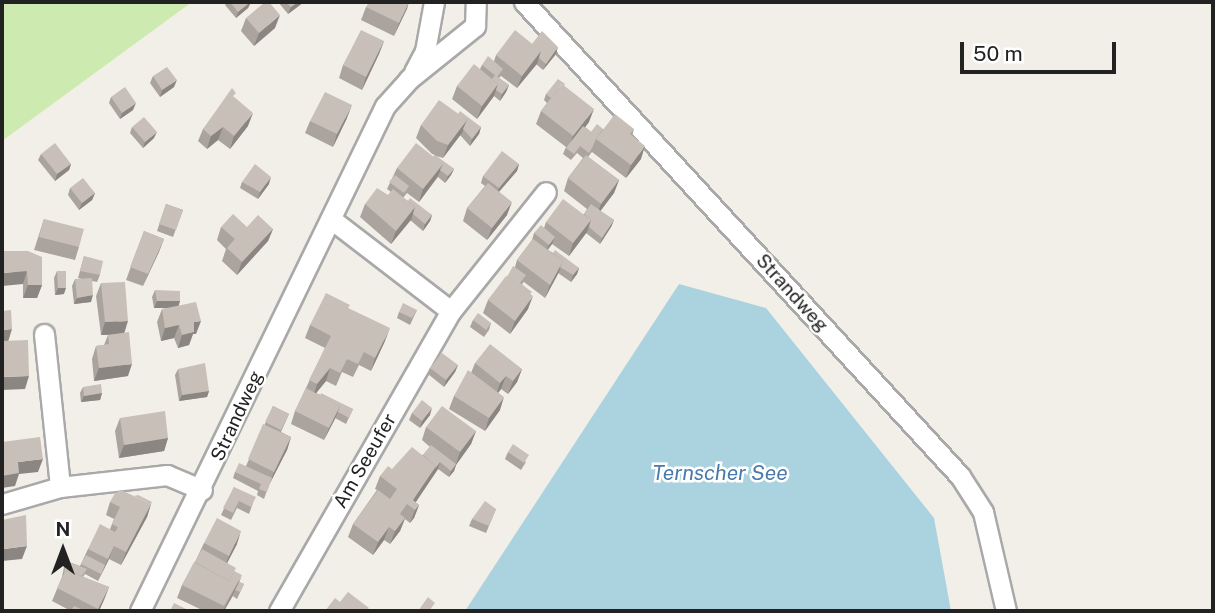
<!DOCTYPE html>
<html>
<head>
<meta charset="utf-8">
<style>
	body { margin:0 }
	#map { position:relative; width:1215px; height:613px; overflow:hidden; background:#f2efe9; font-family:"Public Sans",sans-serif }
	div>[style] { position:absolute }
	[style*='--x'] { left:calc(var(--x)*1px); top:calc(var(--y)*1px); width:calc(var(--w)*1px); rotate:calc(var(--a)*1deg) }
	.grass>* { inset:0; background:#cdebb0 }
	.water>* { inset:0; background:#aad3df }
	.roads { filter:drop-shadow(2px 0 #a9a9a9) drop-shadow(-2px 0 #a9a9a9) drop-shadow(0 2px #a9a9a9) drop-shadow(0 -2px #a9a9a9) }
	.minor>* { height:19px; margin:-9.5px; padding:0 9.5px; transform-origin:9.5px; border-radius:9.5px; background:#fff }
	.wall>* { inset:0; background:#aba49e }
	.shaded-wall>* { inset:0; background:#8b8681 }
	.building>* { inset:0; background:#c7bfb8 }
	span { translate:-50% -50%; white-space:nowrap; text-align:center; line-height:1.15; -webkit-text-stroke:5px #fff; paint-order:stroke }
	.street-label { font-size:19px; color:#222 }
	.water-label { font-size:21px; color:#4a7aab; font-style:italic }
	.frame { position:absolute; inset:0; border:4px solid #222; pointer-events:none }
	.north { position:absolute; left:28px; top:515px; width:70px; height:70px; -webkit-text-stroke:5px #fff; paint-order:stroke; rotate:0deg; font-size:19px; font-weight:700; line-height:28px; text-align:center; color:#222 }
	.north::after { content:''; display:block; margin:auto; width:24px; height:32px; background:#222; clip-path:polygon(50% 0,100% 100%,50% 72%,0 100%) }
	.scale { position:absolute; left:960px; top:42px; width:156px; height:32px; box-sizing:border-box; border:4px solid #222; border-top:0; padding-left:9px; font-size:21px; line-height:24px; white-space:nowrap; color:#222; -webkit-text-stroke:5px #fff; paint-order:stroke }
</style>
</head>
<body>
<div id="map">
	<div class="grass">
		<i style="clip-path:polygon(2px 2px,192px 2px,2px 141px)"></i>
	</div>
	<div class="water">
		<i style="clip-path:polygon(679px 284px,766px 308px,934px 518px,951px 611px,465px 611px)"></i>
	</div>
	<div class="roads">
		<div class="minor">
			<i style="--x:524;--y:2;--w:644;--a:47.39"></i>
			<i style="--x:960;--y:476;--w:43;--a:57.4"></i>
			<i style="--x:983;--y:512;--w:102;--a:76.9"></i>
			<i style="--x:414;--y:72;--w:24;--a:-62"></i>
			<i style="--x:425;--y:51;--w:50;--a:-79.6"></i>
			<i style="--x:331;--y:219;--w:151;--a:37.5"></i>
			<i style="--x:451;--y:311;--w:152;--a:-51.4"></i>
			<i style="--x:44;--y:334;--w:154;--a:84"></i>
			<i style="--x:60;--y:487;--w:108;--a:-6.4"></i>
			<i style="--x:167;--y:475;--w:38;--a:23"></i>
			<i style="--x:2;--y:504;--w:60;--a:-16.3"></i>
			<i style="--x:140;--y:611;--w:561;--a:-64.12"></i>
			<i style="--x:385;--y:106;--w:36;--a:-48"></i>
			<i style="--x:409;--y:79;--w:85;--a:-38.8"></i>
			<i style="--x:475;--y:26;--w:24;--a:-88"></i>
			<i style="--x:279;--y:611;--w:346;--a:-60.2"></i>
		</div>
	</div>
	<div class="wall">
		<i style="clip-path:polygon(227px 2px,251px 2px,248px 8px,236px 18px,225px 5px)"></i>
		<i style="clip-path:polygon(278px 2px,304px 2px,288px 14px)"></i>
		<i style="clip-path:polygon(409px 2px,394px 36px,361px 20px,366px 7px)"></i>
		<i style="clip-path:polygon(246px 18px,275px 28px,254px 46px,241px 31px)"></i>
		<i style="clip-path:polygon(384px 41px,379px 54px,362px 90px,339px 78px,343px 65px)"></i>
		<i style="clip-path:polygon(532px 44px,556px 54px,543px 70px,536px 64px,517px 88px,501px 76px,499px 78px,509px 85px,506px 92px,500px 101px,494px 96px,477px 119px,452px 99px,457px 86px,480px 69px,482px 65px,494px 61px,496px 55px)"></i>
		<i style="clip-path:polygon(153px 76px,174px 87px,160px 97px,150px 83px)"></i>
		<i style="clip-path:polygon(564px 86px,589px 122px,585px 127px,591px 132px,603px 129px,634px 129px,632px 136px,641px 159px,626px 178px,592px 152px,588px 157px,619px 180px,614px 193px,600px 211px,614px 220px,611px 227px,600px 244px,586px 233px,569px 256px,552px 244px,548px 250px,579px 268px,577px 274px,571px 282px,558px 273px,545px 298px,524px 282px,522px 284px,531px 295px,528px 309px,510px 334px,483px 313px,488px 300px,515px 267px,517px 260px,532px 240px,534px 233px,544px 228px,546px 222px,584px 214px,587px 209px,564px 191px,568px 178px,583px 158px,577px 153px,571px 160px,563px 154px,566px 147px,536px 124px,541px 111px,547px 103px,544px 100px,546px 94px)"></i>
		<i style="clip-path:polygon(111px 97px,133px 110px,120px 119px,109px 103px)"></i>
		<i style="clip-path:polygon(234px 98px,248px 126px,230px 149px,218px 140px,207px 149px,198px 141px,203px 129px)"></i>
		<i style="clip-path:polygon(458px 114px,481px 127px,479px 134px,470px 146px,460px 135px,443px 158px,436px 156px,454px 169px,451px 175px,445px 183px,438px 177px,419px 202px,407px 193px,403px 198px,432px 215px,430px 221px,423px 231px,410px 220px,391px 244px,360px 217px,365px 204px,388px 195px,391px 192px,387px 189px,397px 168px,433px 157px,435px 155px,432px 154px,416px 138px,421px 125px)"></i>
		<i style="clip-path:polygon(347px 118px,333px 147px,305px 133px,310px 121px)"></i>
		<i style="clip-path:polygon(132px 127px,154px 138px,143px 148px,130px 133px)"></i>
		<i style="clip-path:polygon(41px 154px,71px 164px,69px 170px,55px 181px,38px 160px)"></i>
		<i style="clip-path:polygon(519px 164px,517px 171px,499px 192px,507px 215px,487px 240px,463px 221px,467px 208px,485px 186px,481px 183px,483px 176px)"></i>
		<i style="clip-path:polygon(242px 182px,269px 184px,258px 199px,240px 188px)"></i>
		<i style="clip-path:polygon(70px 188px,95px 193px,92px 200px,79px 210px,68px 195px)"></i>
		<i style="clip-path:polygon(166px 204px,183px 210px,173px 237px,157px 231px)"></i>
		<i style="clip-path:polygon(44px 219px,79px 247px,75px 260px,34px 250px)"></i>
		<i style="clip-path:polygon(221px 227px,247px 227px,273px 229px,268px 241px,237px 275px,222px 261px,226px 249px,217px 240px)"></i>
		<i style="clip-path:polygon(144px 231px,164px 239px,143px 286px,126px 280px)"></i>
		<i style="clip-path:polygon(2px 251px,42px 285px,37px 298px,23px 298px,23px 284px)"></i>
		<i style="clip-path:polygon(84px 256px,100px 275px,97px 282px,92px 281px,91px 302px,74px 304px,72px 286px,75px 279px,82px 279px,78px 278px)"></i>
		<i style="clip-path:polygon(57px 271px,64px 294px,55px 295px,54px 278px)"></i>
		<i style="clip-path:polygon(101px 283px,124px 333px,128px 376px,94px 381px,92px 359px,96px 346px,104px 345px,108px 335px,110px 335px,101px 335px,96px 296px)"></i>
		<i style="clip-path:polygon(155px 290px,180px 301px,178px 306px,196px 334px,193px 334px,189px 345px,178px 348px,174px 338px,161px 341px,157px 322px,162px 309px,170px 308px,154px 308px,152px 297px)"></i>
		<i style="clip-path:polygon(348px 308px,385px 341px,371px 371px,359px 365px,353px 377px,342px 372px,336px 386px,326px 381px,316px 393px,353px 409px,346px 424px,335px 418px,324px 440px,291px 424px,295px 411px,325px 348px,305px 338px,310px 325px)"></i>
		<i style="clip-path:polygon(417px 310px,410px 325px,397px 318px,399px 312px)"></i>
		<i style="clip-path:polygon(473px 320px,491px 323px,489px 330px,484px 337px,470px 327px)"></i>
		<i style="clip-path:polygon(475px 363px,522px 369px,517px 382px,508px 394px,501px 389px,498px 393px,500px 410px,485px 431px,449px 409px,454px 396px,471px 373px)"></i>
		<i style="clip-path:polygon(458px 365px,455px 372px,444px 387px,428px 374px,430px 368px)"></i>
		<i style="clip-path:polygon(178px 369px,209px 391px,207px 397px,179px 401px,175px 375px)"></i>
		<i style="clip-path:polygon(83px 387px,102px 393px,100px 400px,81px 402px,80px 393px)"></i>
		<i style="clip-path:polygon(273px 406px,289px 414px,281px 432px,291px 437px,287px 450px,269px 485px,264px 499px,257px 495px,258px 491px,233px 478px,235px 472px,246px 466px)"></i>
		<i style="clip-path:polygon(412px 413px,430px 415px,420px 428px,409px 420px)"></i>
		<i style="clip-path:polygon(120px 418px,168px 438px,164px 451px,119px 458px,115px 431px)"></i>
		<i style="clip-path:polygon(426px 427px,476px 431px,471px 444px,456px 465px,454px 471px,449px 477px,438px 469px,415px 502px,419px 505px,414px 518px,410px 523px,405px 519px,400px 531px,390px 544px,384px 540px,373px 555px,348px 537px,353px 524px,377px 490px,375px 489px,380px 476px,423px 455px,430px 447px,422px 440px)"></i>
		<i style="clip-path:polygon(508px 452px,526px 462px,521px 470px,505px 459px)"></i>
		<i style="clip-path:polygon(234px 487px,253px 503px,249px 514px,237px 508px,231px 520px,221px 515px)"></i>
		<i style="clip-path:polygon(110px 502px,151px 504px,147px 517px,121px 565px,109px 559px,98px 581px,85px 574px,83px 577px,109px 587px,99px 611px,71px 611px,52px 601px,62px 577px,64px 567px,66px 561px,80px 566px,88px 549px,110px 529px,114px 519px,106px 515px)"></i>
		<i style="clip-path:polygon(496px 509px,486px 533px,469px 526px,472px 519px)"></i>
		<i style="clip-path:polygon(204px 543px,237px 544px,227px 563px,235px 572px,239px 582px,244px 584px,237px 599px,233px 596px,224px 611px,204px 611px,177px 598px,182px 585px,195px 562px)"></i>
	</div>
	<div class="shaded-wall">
		<i style="clip-path:polygon(251px 2px,248px 8px,236px 18px,238px 12px)"></i>
		<i style="clip-path:polygon(298px 2px,304px 2px,288px 14px,291px 7px)"></i>
		<i style="clip-path:polygon(409px 2px,407px 9px,394px 36px,399px 23px)"></i>
		<i style="clip-path:polygon(280px 15px,275px 28px,254px 46px,259px 33px)"></i>
		<i style="clip-path:polygon(384px 41px,379px 54px,362px 90px,366px 77px)"></i>
		<i style="clip-path:polygon(558px 47px,556px 54px,543px 70px,546px 64px)"></i>
		<i style="clip-path:polygon(541px 51px,537px 64px,517px 88px,522px 76px)"></i>
		<i style="clip-path:polygon(177px 80px,174px 87px,160px 97px,162px 90px)"></i>
		<i style="clip-path:polygon(498px 84px,494px 96px,477px 119px,482px 106px)"></i>
		<i style="clip-path:polygon(509px 85px,506px 92px,500px 101px,502px 94px)"></i>
		<i style="clip-path:polygon(136px 103px,133px 110px,120px 119px,122px 113px)"></i>
		<i style="clip-path:polygon(352px 105px,347px 118px,333px 147px,337px 134px)"></i>
		<i style="clip-path:polygon(594px 109px,589px 122px,568px 149px,573px 136px)"></i>
		<i style="clip-path:polygon(253px 113px,248px 126px,230px 149px,234px 136px)"></i>
		<i style="clip-path:polygon(467px 120px,462px 133px,443px 158px,448px 145px)"></i>
		<i style="clip-path:polygon(223px 127px,218px 140px,207px 149px,211px 136px)"></i>
		<i style="clip-path:polygon(481px 127px,479px 134px,470px 146px,472px 139px)"></i>
		<i style="clip-path:polygon(157px 132px,154px 138px,143px 148px,145px 142px)"></i>
		<i style="clip-path:polygon(645px 146px,641px 159px,626px 178px,631px 165px)"></i>
		<i style="clip-path:polygon(71px 164px,69px 170px,55px 181px,57px 174px)"></i>
		<i style="clip-path:polygon(443px 164px,438px 176px,419px 202px,423px 189px)"></i>
		<i style="clip-path:polygon(519px 164px,517px 171px,496px 195px,499px 188px)"></i>
		<i style="clip-path:polygon(454px 169px,451px 175px,445px 183px,448px 176px)"></i>
		<i style="clip-path:polygon(271px 177px,269px 184px,258px 199px,260px 192px)"></i>
		<i style="clip-path:polygon(619px 180px,614px 193px,596px 217px,601px 204px)"></i>
		<i style="clip-path:polygon(95px 193px,92px 200px,79px 210px,82px 203px)"></i>
		<i style="clip-path:polygon(512px 202px,507px 215px,487px 240px,492px 228px)"></i>
		<i style="clip-path:polygon(415px 207px,411px 220px,391px 244px,396px 231px)"></i>
		<i style="clip-path:polygon(432px 215px,430px 221px,423px 231px,425px 224px)"></i>
		<i style="clip-path:polygon(591px 220px,587px 232px,569px 256px,573px 243px)"></i>
		<i style="clip-path:polygon(614px 220px,611px 227px,600px 244px,602px 238px)"></i>
		<i style="clip-path:polygon(273px 229px,268px 241px,237px 275px,242px 262px)"></i>
		<i style="clip-path:polygon(555px 237px,552px 244px,546px 251px,549px 245px)"></i>
		<i style="clip-path:polygon(164px 239px,159px 252px,143px 286px,148px 274px)"></i>
		<i style="clip-path:polygon(563px 261px,558px 274px,545px 298px,550px 285px)"></i>
		<i style="clip-path:polygon(579px 268px,577px 274px,571px 282px,573px 275px)"></i>
		<i style="clip-path:polygon(27px 271px,23px 284px,2px 286px,2px 273px)"></i>
		<i style="clip-path:polygon(28px 285px,42px 285px,37px 298px,23px 298px)"></i>
		<i style="clip-path:polygon(58px 288px,66px 288px,64px 294px,55px 295px)"></i>
		<i style="clip-path:polygon(93px 295px,91px 302px,74px 304px,77px 298px)"></i>
		<i style="clip-path:polygon(533px 296px,528px 309px,510px 334px,515px 321px)"></i>
		<i style="clip-path:polygon(157px 301px,180px 301px,178px 308px,154px 308px)"></i>
		<i style="clip-path:polygon(128px 321px,124px 334px,101px 335px,105px 322px)"></i>
		<i style="clip-path:polygon(201px 321px,196px 334px,193px 334px,189px 345px,178px 348px,182px 335px,194px 322px)"></i>
		<i style="clip-path:polygon(179px 325px,174px 338px,161px 341px,165px 328px)"></i>
		<i style="clip-path:polygon(390px 328px,385px 341px,371px 371px,375px 358px)"></i>
		<i style="clip-path:polygon(12px 329px,8px 342px,2px 342px,2px 330px)"></i>
		<i style="clip-path:polygon(132px 364px,128px 376px,94px 381px,99px 368px)"></i>
		<i style="clip-path:polygon(458px 365px,455px 372px,444px 387px,446px 380px)"></i>
		<i style="clip-path:polygon(330px 368px,326px 381px,313px 397px,317px 384px)"></i>
		<i style="clip-path:polygon(522px 369px,517px 382px,508px 394px,513px 381px)"></i>
		<i style="clip-path:polygon(29px 376px,25px 389px,2px 390px,2px 377px)"></i>
		<i style="clip-path:polygon(506px 376px,501px 389px,496px 396px,500px 383px)"></i>
		<i style="clip-path:polygon(209px 391px,207px 397px,179px 401px,182px 395px)"></i>
		<i style="clip-path:polygon(102px 393px,100px 400px,81px 402px,84px 396px)"></i>
		<i style="clip-path:polygon(504px 397px,500px 410px,485px 431px,489px 418px)"></i>
		<i style="clip-path:polygon(340px 406px,335px 419px,324px 440px,329px 428px)"></i>
		<i style="clip-path:polygon(432px 408px,430px 415px,420px 428px,422px 421px)"></i>
		<i style="clip-path:polygon(476px 431px,471px 444px,456px 465px,454px 471px,449px 477px,451px 471px,456px 464px,460px 452px)"></i>
		<i style="clip-path:polygon(291px 437px,287px 450px,269px 485px,274px 472px)"></i>
		<i style="clip-path:polygon(168px 438px,164px 451px,119px 458px,124px 445px)"></i>
		<i style="clip-path:polygon(43px 459px,38px 472px,19px 474px,15px 486px,2px 488px,2px 476px,18px 462px)"></i>
		<i style="clip-path:polygon(440px 462px,438px 469px,412px 508px,413px 500px,436px 466px)"></i>
		<i style="clip-path:polygon(151px 504px,147px 517px,121px 565px,126px 552px)"></i>
		<i style="clip-path:polygon(419px 505px,414px 518px,410px 523px,415px 510px)"></i>
		<i style="clip-path:polygon(405px 518px,400px 531px,390px 544px,395px 531px)"></i>
		<i style="clip-path:polygon(389px 527px,384px 540px,373px 555px,378px 542px)"></i>
		<i style="clip-path:polygon(241px 531px,237px 544px,224px 569px,229px 556px)"></i>
		<i style="clip-path:polygon(27px 546px,22px 559px,2px 561px,2px 554px,4px 549px)"></i>
		<i style="clip-path:polygon(114px 546px,109px 559px,98px 581px,108px 559px)"></i>
		<i style="clip-path:polygon(242px 575px,236px 590px,235px 590px,224px 611px,223px 611px)"></i>
		<i style="clip-path:polygon(109px 587px,104px 600px,99px 611px,97px 611px)"></i>
	</div>
	<div class="building">
		<i style="clip-path:polygon(230px 2px,250px 2px,238px 12px)"></i>
		<i style="clip-path:polygon(265px 2px,269px 2px,280px 15px,259px 33px,246px 18px)"></i>
		<i style="clip-path:polygon(286px 2px,298px 2px,291px 7px)"></i>
		<i style="clip-path:polygon(369px 2px,409px 2px,399px 23px,366px 7px)"></i>
		<i style="clip-path:polygon(361px 30px,384px 41px,366px 77px,343px 65px)"></i>
		<i style="clip-path:polygon(515px 30px,541px 51px,522px 76px,496px 55px)"></i>
		<i style="clip-path:polygon(542px 31px,558px 47px,546px 64px,539px 58px,541px 51px,532px 44px)"></i>
		<i style="clip-path:polygon(488px 56px,503px 69px,497px 77px,482px 65px)"></i>
		<i style="clip-path:polygon(474px 64px,498px 84px,482px 106px,457px 86px)"></i>
		<i style="clip-path:polygon(167px 67px,177px 80px,162px 90px,153px 76px)"></i>
		<i style="clip-path:polygon(495px 75px,509px 85px,502px 94px,496px 90px,498px 84px,492px 79px)"></i>
		<i style="clip-path:polygon(558px 79px,565px 84px,564px 86px,562px 84px,551px 98px,546px 94px)"></i>
		<i style="clip-path:polygon(562px 84px,594px 109px,573px 136px,541px 111px)"></i>
		<i style="clip-path:polygon(125px 87px,136px 103px,122px 113px,111px 97px)"></i>
		<i style="clip-path:polygon(232px 88px,236px 93px,233px 96px,253px 113px,234px 136px,223px 127px,211px 136px,203px 129px)"></i>
		<i style="clip-path:polygon(325px 92px,352px 105px,337px 134px,310px 121px)"></i>
		<i style="clip-path:polygon(439px 100px,467px 120px,448px 145px,437px 141px,421px 125px)"></i>
		<i style="clip-path:polygon(460px 111px,481px 127px,472px 139px,463px 129px,467px 120px,458px 114px)"></i>
		<i style="clip-path:polygon(615px 114px,634px 129px,630px 134px,645px 146px,631px 165px,596px 139px)"></i>
		<i style="clip-path:polygon(144px 117px,157px 132px,145px 142px,132px 127px)"></i>
		<i style="clip-path:polygon(597px 124px,603px 129px,596px 139px,592px 148px,589px 153px,580px 146px,574px 154px,566px 148px,583px 126px,591px 132px)"></i>
		<i style="clip-path:polygon(55px 143px,71px 164px,57px 174px,41px 154px)"></i>
		<i style="clip-path:polygon(416px 143px,443px 164px,423px 189px,397px 168px)"></i>
		<i style="clip-path:polygon(502px 151px,519px 164px,499px 188px,483px 176px)"></i>
		<i style="clip-path:polygon(435px 155px,454px 169px,448px 176px,440px 170px,443px 164px,433px 157px)"></i>
		<i style="clip-path:polygon(586px 155px,619px 180px,601px 204px,568px 178px)"></i>
		<i style="clip-path:polygon(255px 164px,271px 177px,260px 192px,242px 182px)"></i>
		<i style="clip-path:polygon(395px 175px,409px 186px,404px 193px,389px 182px)"></i>
		<i style="clip-path:polygon(83px 178px,95px 193px,82px 203px,70px 188px)"></i>
		<i style="clip-path:polygon(488px 183px,512px 202px,492px 228px,467px 208px)"></i>
		<i style="clip-path:polygon(377px 188px,388px 195px,393px 189px,415px 207px,396px 231px,365px 204px)"></i>
		<i style="clip-path:polygon(410px 198px,432px 215px,425px 224px,413px 214px,415px 207px,408px 201px)"></i>
		<i style="clip-path:polygon(563px 199px,591px 220px,573px 243px,546px 222px)"></i>
		<i style="clip-path:polygon(166px 204px,183px 210px,176px 230px,159px 224px)"></i>
		<i style="clip-path:polygon(591px 204px,614px 220px,602px 238px,589px 227px,591px 220px,584px 214px)"></i>
		<i style="clip-path:polygon(233px 214px,247px 227px,258px 215px,273px 229px,242px 262px,227px 248px,235px 239px,221px 227px)"></i>
		<i style="clip-path:polygon(44px 219px,84px 229px,79px 247px,39px 237px)"></i>
		<i style="clip-path:polygon(541px 225px,555px 237px,549px 245px,534px 233px)"></i>
		<i style="clip-path:polygon(144px 231px,164px 239px,148px 274px,130px 267px)"></i>
		<i style="clip-path:polygon(533px 239px,563px 261px,550px 285px,517px 260px)"></i>
		<i style="clip-path:polygon(555px 250px,579px 268px,573px 275px,560px 267px,563px 261px,553px 253px)"></i>
		<i style="clip-path:polygon(2px 251px,28px 251px,42px 257px,42px 285px,28px 285px,27px 271px,2px 273px)"></i>
		<i style="clip-path:polygon(84px 256px,103px 261px,100px 275px,80px 271px)"></i>
		<i style="clip-path:polygon(513px 266px,526px 275px,520px 283px,532px 292px,530px 294px,507px 277px)"></i>
		<i style="clip-path:polygon(57px 271px,66px 271px,66px 288px,58px 288px)"></i>
		<i style="clip-path:polygon(506px 276px,533px 296px,515px 321px,488px 300px)"></i>
		<i style="clip-path:polygon(92px 278px,93px 295px,77px 298px,75px 279px)"></i>
		<i style="clip-path:polygon(125px 282px,128px 321px,105px 322px,101px 283px)"></i>
		<i style="clip-path:polygon(155px 290px,180px 291px,180px 301px,157px 301px)"></i>
		<i style="clip-path:polygon(326px 293px,350px 305px,348px 308px,390px 328px,375px 358px,364px 352px,358px 364px,347px 359px,340px 373px,330px 368px,317px 384px,309px 380px,331px 336px,310px 325px)"></i>
		<i style="clip-path:polygon(196px 302px,201px 321px,194px 322px,194px 332px,182px 335px,179px 325px,165px 328px,162px 309px)"></i>
		<i style="clip-path:polygon(403px 303px,417px 310px,412px 318px,399px 312px)"></i>
		<i style="clip-path:polygon(11px 310px,12px 329px,2px 330px,2px 311px)"></i>
		<i style="clip-path:polygon(478px 313px,491px 323px,486px 330px,473px 320px)"></i>
		<i style="clip-path:polygon(129px 332px,132px 364px,99px 368px,96px 346px,109px 344px,108px 335px)"></i>
		<i style="clip-path:polygon(28px 340px,29px 376px,2px 377px,2px 341px)"></i>
		<i style="clip-path:polygon(490px 344px,522px 369px,513px 381px,506px 376px,500px 383px,475px 363px)"></i>
		<i style="clip-path:polygon(442px 353px,458px 365px,446px 380px,430px 368px)"></i>
		<i style="clip-path:polygon(205px 363px,209px 391px,182px 395px,178px 369px)"></i>
		<i style="clip-path:polygon(468px 370px,504px 397px,489px 418px,454px 396px)"></i>
		<i style="clip-path:polygon(101px 384px,102px 393px,84px 396px,83px 387px)"></i>
		<i style="clip-path:polygon(306px 388px,340px 406px,329px 428px,295px 411px)"></i>
		<i style="clip-path:polygon(321px 393px,353px 409px,349px 418px,338px 412px,340px 406px,320px 396px)"></i>
		<i style="clip-path:polygon(422px 400px,432px 408px,422px 421px,412px 413px)"></i>
		<i style="clip-path:polygon(273px 406px,289px 414px,281px 430px,265px 422px)"></i>
		<i style="clip-path:polygon(442px 406px,476px 431px,460px 452px,426px 427px)"></i>
		<i style="clip-path:polygon(165px 411px,168px 438px,124px 445px,120px 418px)"></i>
		<i style="clip-path:polygon(263px 424px,291px 437px,274px 472px,248px 459px)"></i>
		<i style="clip-path:polygon(40px 437px,43px 459px,18px 462px,19px 473px,2px 476px,2px 442px)"></i>
		<i style="clip-path:polygon(513px 444px,529px 455px,524px 463px,508px 452px)"></i>
		<i style="clip-path:polygon(431px 445px,456px 464px,451px 471px,440px 462px,435px 469px,436px 466px,423px 455px)"></i>
		<i style="clip-path:polygon(412px 447px,436px 466px,413px 500px,419px 505px,415px 510px,407px 504px,400px 514px,405px 518px,395px 531px,389px 527px,378px 542px,353px 524px,378px 490px,390px 499px,397px 489px,380px 476px,388px 466px,392px 469px)"></i>
		<i style="clip-path:polygon(239px 463px,272px 478px,267px 492px,259px 489px,261px 484px,235px 472px)"></i>
		<i style="clip-path:polygon(234px 487px,256px 497px,251px 507px,239px 501px,233px 513px,223px 508px)"></i>
		<i style="clip-path:polygon(121px 490px,151px 504px,126px 552px,114px 546px,108px 559px,88px 549px,100px 524px,115px 532px,118px 527px,112px 524px,120px 507px,110px 502px,115px 493px)"></i>
		<i style="clip-path:polygon(138px 495px,152px 502px,151px 504px,134px 496px)"></i>
		<i style="clip-path:polygon(485px 501px,496px 509px,489px 526px,472px 519px)"></i>
		<i style="clip-path:polygon(26px 515px,27px 546px,4px 549px,2px 539px,2px 520px)"></i>
		<i style="clip-path:polygon(217px 518px,241px 531px,229px 556px,204px 543px)"></i>
		<i style="clip-path:polygon(202px 549px,236px 568px,229px 581px,195px 562px)"></i>
		<i style="clip-path:polygon(86px 555px,105px 565px,101px 574px,81px 564px)"></i>
		<i style="clip-path:polygon(66px 561px,87px 569px,82px 576px,66px 570px,64px 574px)"></i>
		<i style="clip-path:polygon(194px 562px,229px 581px,234px 571px,242px 575px,224px 606px,182px 585px)"></i>
		<i style="clip-path:polygon(66px 570px,109px 587px,98px 609px,57px 588px)"></i>
		<i style="clip-path:polygon(239px 582px,244px 584px,240px 592px,235px 590px)"></i>
		<i style="clip-path:polygon(348px 592px,369px 608px,366px 611px,325px 611px,335px 598px,340px 602px)"></i>
		<i style="clip-path:polygon(428px 597px,435px 603px,429px 611px,418px 611px)"></i>
		<i style="clip-path:polygon(174px 603px,190px 611px,170px 611px)"></i>
		<i style="clip-path:polygon(74px 606px,86px 611px,71px 611px)"></i>
	</div>
	<div class="street-label">
		<span style="left:792px;top:293px;rotate:48deg">Strandweg</span>
		<span style="left:237px;top:416px;rotate:-65deg">Strandweg</span>
		<span style="left:365px;top:461px;rotate:-60deg">Am Seeufer</span>
	</div>
	<div class="water-label">
		<span style="left:720px;top:473px">Ternscher See</span>
	</div>
	<div class="frame"></div>
	<div class="north">N</div>
	<div class="scale">50 m</div>
</div>
</body>
</html>
